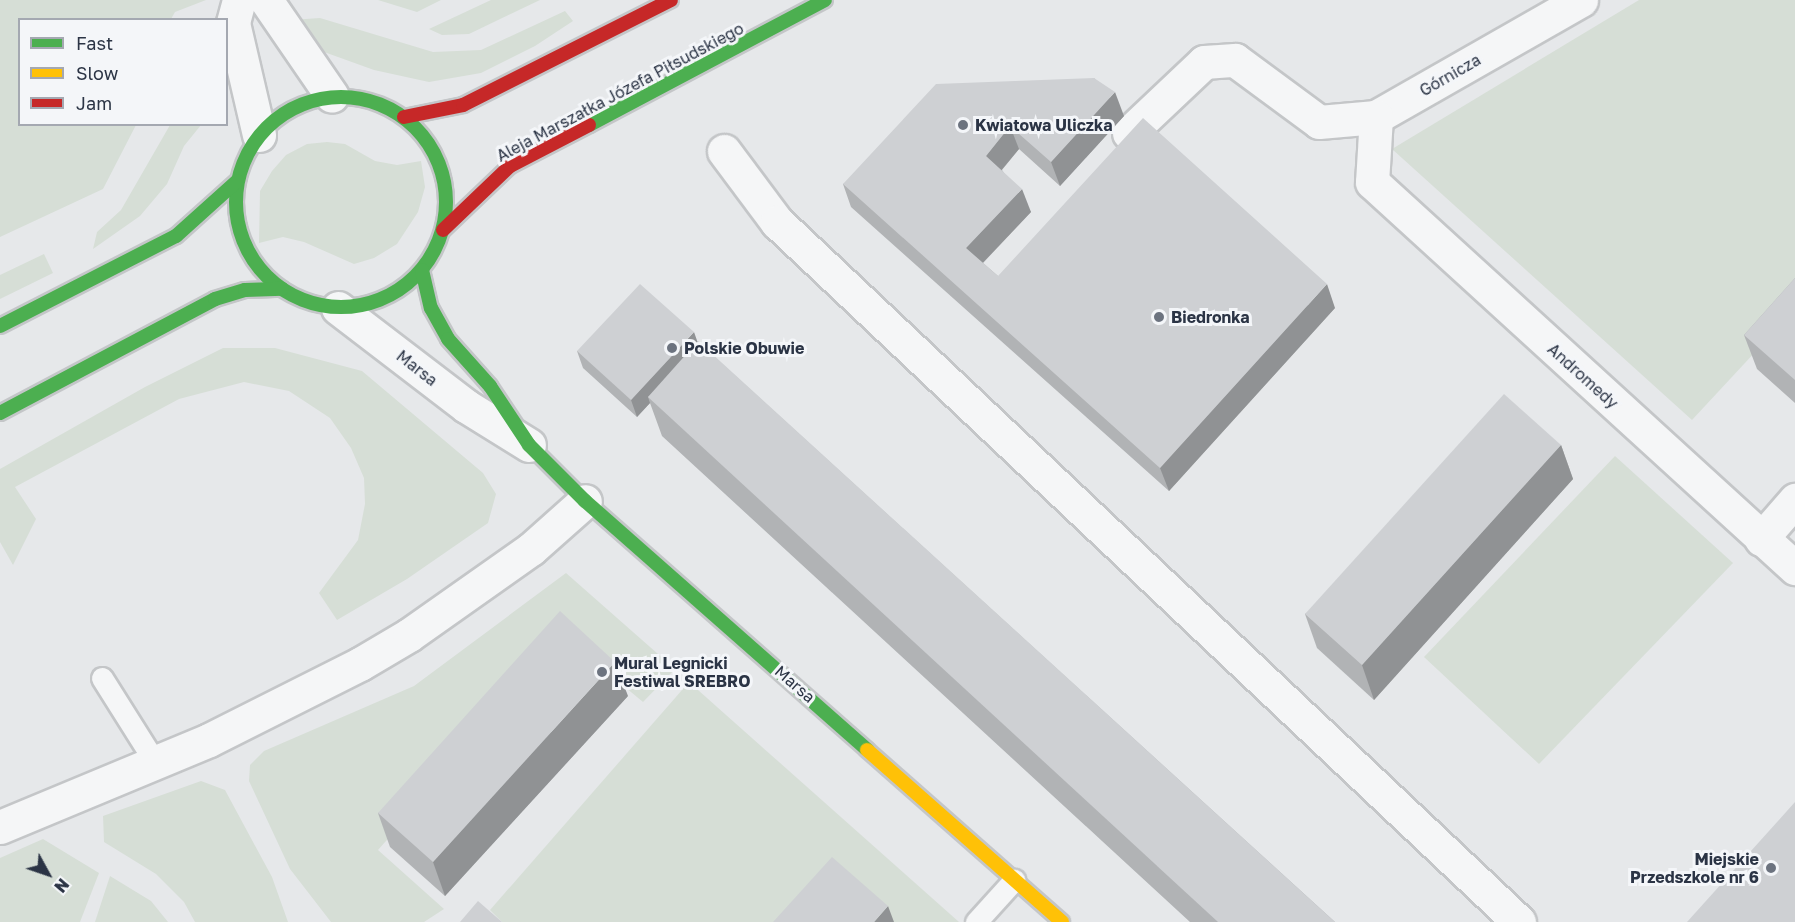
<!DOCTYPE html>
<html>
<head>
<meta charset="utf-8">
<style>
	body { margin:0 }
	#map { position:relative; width:1795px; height:922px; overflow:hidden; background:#e6e8ea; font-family:"Golos Text",sans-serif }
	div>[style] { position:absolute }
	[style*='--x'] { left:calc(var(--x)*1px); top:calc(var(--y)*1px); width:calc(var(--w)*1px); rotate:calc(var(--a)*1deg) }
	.green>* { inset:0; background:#d6ded6 }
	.roads { filter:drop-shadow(2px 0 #c4c6c8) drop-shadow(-2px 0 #c4c6c8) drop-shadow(0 2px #c4c6c8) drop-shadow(0 -2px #c4c6c8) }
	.lane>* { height:21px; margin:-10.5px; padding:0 10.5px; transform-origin:10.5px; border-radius:10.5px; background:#f5f6f7 }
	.street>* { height:33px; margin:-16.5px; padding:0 16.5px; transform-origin:16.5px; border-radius:16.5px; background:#f5f6f7 }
	.fast>* { height:14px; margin:-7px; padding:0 7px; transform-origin:7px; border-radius:7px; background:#4caf50 }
	.fast>.ring { margin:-7px; padding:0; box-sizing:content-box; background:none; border:14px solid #4caf50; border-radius:50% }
	.slow>* { height:14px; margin:-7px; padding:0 7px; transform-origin:7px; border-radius:7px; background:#ffc107 }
	.jam>* { height:14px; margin:-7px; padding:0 7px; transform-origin:7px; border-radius:7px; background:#c62828 }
	.wall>* { inset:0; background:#b1b3b5 }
	.shaded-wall>* { inset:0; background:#909294 }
	.building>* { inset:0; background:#ced0d3 }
	.dots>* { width:16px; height:16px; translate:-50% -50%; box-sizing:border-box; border:3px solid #f4f6f9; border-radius:50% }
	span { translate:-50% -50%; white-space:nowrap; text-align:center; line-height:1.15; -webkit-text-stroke:6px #f4f6f9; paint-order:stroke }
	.street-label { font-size:16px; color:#2b3445 }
	.poi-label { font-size:16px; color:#2b3445; font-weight:700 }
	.left { translate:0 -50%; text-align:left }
	.right { translate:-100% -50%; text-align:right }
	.legend { position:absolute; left:18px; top:18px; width:210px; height:108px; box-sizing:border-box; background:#f4f6f9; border:2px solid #a4a8b1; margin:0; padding:8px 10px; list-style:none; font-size:18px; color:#2b3445 }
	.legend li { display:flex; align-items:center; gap:12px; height:30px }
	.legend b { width:30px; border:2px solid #a4a8b1 }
	.north { position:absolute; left:18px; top:844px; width:60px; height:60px; -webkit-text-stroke:4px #f4f6f9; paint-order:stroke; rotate:130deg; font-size:16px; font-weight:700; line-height:24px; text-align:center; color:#2b3445 }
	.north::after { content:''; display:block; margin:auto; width:21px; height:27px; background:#2b3445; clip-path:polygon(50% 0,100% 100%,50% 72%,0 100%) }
</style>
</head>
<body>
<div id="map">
	<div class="green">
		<i style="clip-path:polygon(0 0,206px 0,175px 12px,171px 19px,20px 20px,20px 124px,136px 125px,103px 189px,0 237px)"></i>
		<i style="clip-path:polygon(378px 0,441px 0,417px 12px)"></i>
		<i style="clip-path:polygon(491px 0,540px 0,469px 34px,442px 35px,429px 29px)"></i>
		<i style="clip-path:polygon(1639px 0,1795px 0,1795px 309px,1692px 420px,1392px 149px)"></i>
		<i style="clip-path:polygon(565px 11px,573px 21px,535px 46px,481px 73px,429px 82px,374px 70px,313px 48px,291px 20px,320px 18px,433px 52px,481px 50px)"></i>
		<i style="clip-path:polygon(170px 125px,201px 125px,184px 146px,167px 184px,140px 216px,93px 249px,97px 232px,121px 210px)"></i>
		<i style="clip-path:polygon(327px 142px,345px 144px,375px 161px,397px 165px,421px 161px,425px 187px,418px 212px,397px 244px,374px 258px,354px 264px,304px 242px,283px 237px,259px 243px,260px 191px,272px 171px,286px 155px,307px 144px)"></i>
		<i style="clip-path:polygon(44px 254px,53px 273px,0 299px,0 275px)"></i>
		<i style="clip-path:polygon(223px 348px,275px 348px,362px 371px,483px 473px,496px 494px,488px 523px,407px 579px,337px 620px,319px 593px,358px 540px,365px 504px,364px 478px,351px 448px,330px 418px,289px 391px,244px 382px,179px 399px,15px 487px,36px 519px,13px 565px,0 542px,0 469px,145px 387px)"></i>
		<i style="clip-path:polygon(1615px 456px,1733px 563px,1539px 764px,1424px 657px)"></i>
		<i style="clip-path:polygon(566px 573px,675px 669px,643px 702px,566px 638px,378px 850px,444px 909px,424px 922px,331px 922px,290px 869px,249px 781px,250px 765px,264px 751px,414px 686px)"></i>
		<i style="clip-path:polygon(689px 682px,959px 922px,502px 922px,490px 910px)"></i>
		<i style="clip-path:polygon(201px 781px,225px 790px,272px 877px,288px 922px,195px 922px,184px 902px,156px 874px,104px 842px,103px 816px)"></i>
		<i style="clip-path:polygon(43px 839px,99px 873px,80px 922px,0 922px,0 858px)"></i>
		<i style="clip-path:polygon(110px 876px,151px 901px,168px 922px,95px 922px)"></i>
	</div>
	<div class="roads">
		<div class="lane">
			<i style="--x:102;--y:678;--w:99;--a:57.8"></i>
			<i style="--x:976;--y:922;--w:57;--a:-47.9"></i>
		</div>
		<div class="street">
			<i style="--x:239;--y:0;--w:24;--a:105"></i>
			<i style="--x:233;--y:23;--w:115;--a:76.9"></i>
			<i style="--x:266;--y:0;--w:116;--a:55.5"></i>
			<i style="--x:1581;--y:0;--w:236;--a:150.3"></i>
			<i style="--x:1376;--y:117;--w:65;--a:93.5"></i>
			<i style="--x:1372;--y:182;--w:573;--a:42.38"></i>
			<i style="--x:1129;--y:133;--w:103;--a:-43.4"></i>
			<i style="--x:1204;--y:62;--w:31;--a:-4"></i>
			<i style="--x:1235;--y:60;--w:104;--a:36.4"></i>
			<i style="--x:1319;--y:122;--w:57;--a:-5"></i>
			<i style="--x:724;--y:151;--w:89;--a:53.3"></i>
			<i style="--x:777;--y:222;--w:1020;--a:43.33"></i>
			<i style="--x:338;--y:308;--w:161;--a:37.4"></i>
			<i style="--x:466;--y:406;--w:74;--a:31.8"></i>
			<i style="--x:1761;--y:539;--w:52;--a:-48.9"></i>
			<i style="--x:0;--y:827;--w:226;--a:-22.6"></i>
			<i style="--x:209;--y:740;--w:169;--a:-26.7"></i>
			<i style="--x:360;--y:664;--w:57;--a:-30.6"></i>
			<i style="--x:409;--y:635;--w:149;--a:-35.2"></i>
			<i style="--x:531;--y:549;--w:72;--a:-41.6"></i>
		</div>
		<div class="fast">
			<i class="ring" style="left:236px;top:97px;width:196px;height:196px"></i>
			<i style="--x:589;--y:125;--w:267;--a:-27.9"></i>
			<i style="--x:422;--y:270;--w:39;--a:77"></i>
			<i style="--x:431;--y:308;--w:35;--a:61"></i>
			<i style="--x:448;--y:339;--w:63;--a:48.2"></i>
			<i style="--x:490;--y:386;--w:71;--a:56.5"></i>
			<i style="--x:529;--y:445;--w:79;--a:45"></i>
			<i style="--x:585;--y:501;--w:376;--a:41.4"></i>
			<i style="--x:0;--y:326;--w:198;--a:-27.1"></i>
			<i style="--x:176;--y:236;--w:82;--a:-42"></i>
			<i style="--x:0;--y:413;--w:243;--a:-27.9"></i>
			<i style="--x:215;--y:299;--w:31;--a:-17"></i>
			<i style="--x:245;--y:290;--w:37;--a:-2"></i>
		</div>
		<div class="slow">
			<i style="--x:867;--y:750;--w:260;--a:41.4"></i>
		</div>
		<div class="jam">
			<i style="--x:404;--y:117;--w:60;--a:-11.5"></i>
			<i style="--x:463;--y:105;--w:233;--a:-26.8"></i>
			<i style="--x:443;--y:230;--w:93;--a:-43.7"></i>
			<i style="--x:510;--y:166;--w:89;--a:-27.4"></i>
		</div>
	</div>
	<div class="wall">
		<i style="clip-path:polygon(1094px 78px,1124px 116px,1060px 186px,1019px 149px,1002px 170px,1031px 212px,983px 263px,998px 276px,1335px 308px,1169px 491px,851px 207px,843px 184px)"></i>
		<i style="clip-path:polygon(1795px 278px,1795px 403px,1757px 369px,1744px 335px)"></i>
		<i style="clip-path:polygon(697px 341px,1335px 922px,1190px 922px,662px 436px,650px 403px,637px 417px,583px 368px,577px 351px)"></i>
		<i style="clip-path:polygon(1561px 445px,1573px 479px,1374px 700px,1317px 648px,1305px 614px)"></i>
		<i style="clip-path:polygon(628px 696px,445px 896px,390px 847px,378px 813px)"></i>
	</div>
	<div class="shaded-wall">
		<i style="clip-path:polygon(1115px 92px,1124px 116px,1060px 186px,1051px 162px)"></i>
		<i style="clip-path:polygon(1010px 126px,1019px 149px,994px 179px,986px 156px)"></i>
		<i style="clip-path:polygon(1022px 189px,1031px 212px,975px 271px,966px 248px)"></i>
		<i style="clip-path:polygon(1327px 284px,1335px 308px,1169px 491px,1160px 468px)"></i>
		<i style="clip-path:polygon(694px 332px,700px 349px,648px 397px,650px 403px,637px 417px,631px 400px)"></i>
		<i style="clip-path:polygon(1561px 445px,1573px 479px,1374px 700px,1362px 665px)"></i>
		<i style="clip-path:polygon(615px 662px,628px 696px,445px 896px,433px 862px)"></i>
		<i style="clip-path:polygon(888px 906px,894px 922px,874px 922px)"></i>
	</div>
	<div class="building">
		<i style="clip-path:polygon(1094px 78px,1115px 92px,1051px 162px,1010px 126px,986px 156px,1022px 189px,966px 248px,998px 276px,1143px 118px,1327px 284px,1160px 468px,843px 184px,936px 84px)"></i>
		<i style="clip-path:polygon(1795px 278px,1795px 380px,1744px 335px)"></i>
		<i style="clip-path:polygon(640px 284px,694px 332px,631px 400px,577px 351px)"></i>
		<i style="clip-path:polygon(698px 341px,1335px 922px,1218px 922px,648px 397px)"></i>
		<i style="clip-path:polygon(1504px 394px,1561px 445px,1362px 665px,1305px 614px)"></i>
		<i style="clip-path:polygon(560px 611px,615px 662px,433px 862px,378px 813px)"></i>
		<i style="clip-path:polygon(1795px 802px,1795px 922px,1687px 922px)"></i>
		<i style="clip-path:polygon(832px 857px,888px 906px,874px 922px,773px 922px)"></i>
		<i style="clip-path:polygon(478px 901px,502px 922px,460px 922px)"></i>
	</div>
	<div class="dots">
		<i style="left:963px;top:125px;background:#6c737f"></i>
		<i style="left:1159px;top:317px;background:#6c737f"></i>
		<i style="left:672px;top:348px;background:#6c737f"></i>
		<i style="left:602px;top:672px;background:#6c737f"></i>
		<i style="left:1771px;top:868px;background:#6c737f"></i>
	</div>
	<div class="street-label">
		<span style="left:1450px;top:75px;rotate:-30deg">Górnicza</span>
		<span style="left:620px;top:92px;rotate:-28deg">Aleja Marszałka Józefa Piłsudskiego</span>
		<span style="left:417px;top:368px;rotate:38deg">Marsa</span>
		<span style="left:1583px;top:376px;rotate:42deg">Andromedy</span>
		<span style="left:795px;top:684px;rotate:41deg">Marsa</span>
	</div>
	<div class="poi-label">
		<span class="left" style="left:975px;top:125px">Kwiatowa Uliczka</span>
		<span class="left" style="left:1171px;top:317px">Biedronka</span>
		<span class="left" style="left:684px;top:348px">Polskie Obuwie</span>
		<span class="left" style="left:614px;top:672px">Mural Legnicki<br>Festiwal SREBRO</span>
		<span class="right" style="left:1759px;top:868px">Miejskie<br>Przedszkole nr 6</span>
	</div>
	<ul class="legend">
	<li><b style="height:8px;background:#4caf50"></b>Fast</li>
	<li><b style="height:8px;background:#ffc107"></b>Slow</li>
	<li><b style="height:8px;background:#c62828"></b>Jam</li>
	</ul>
	<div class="north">N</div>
</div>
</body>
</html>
